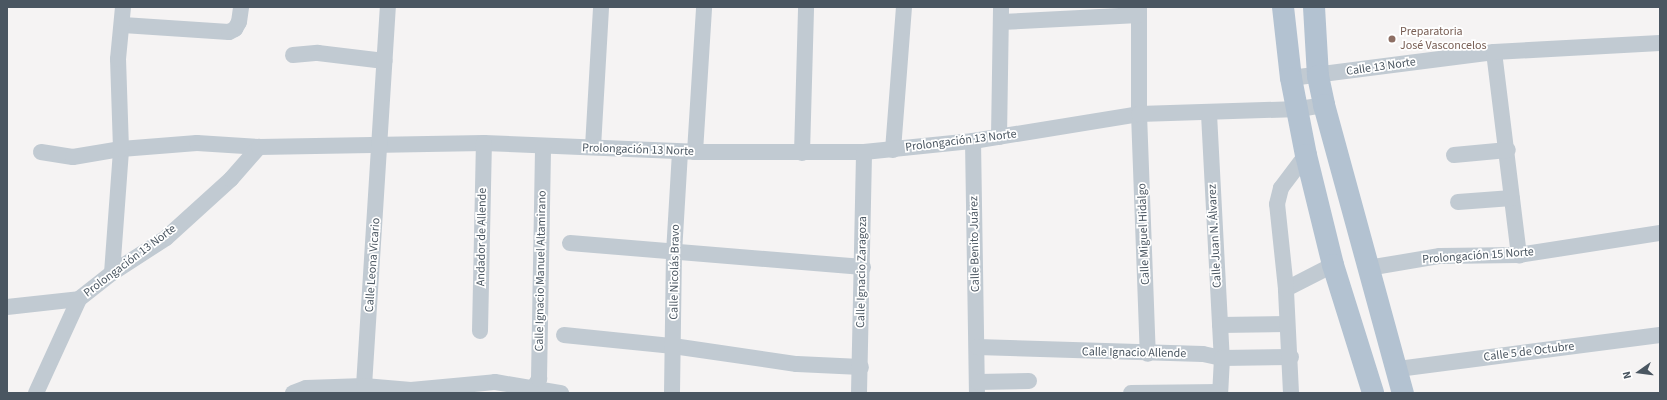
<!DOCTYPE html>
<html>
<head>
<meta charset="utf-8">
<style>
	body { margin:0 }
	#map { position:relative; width:1667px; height:400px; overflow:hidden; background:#f5f3f3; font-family:"Source Sans 3",sans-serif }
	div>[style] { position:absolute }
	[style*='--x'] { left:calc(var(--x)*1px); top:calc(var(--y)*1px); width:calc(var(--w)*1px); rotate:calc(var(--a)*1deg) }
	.minor>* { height:16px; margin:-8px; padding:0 8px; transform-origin:8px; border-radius:8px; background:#c1cad2 }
	.primary>* { height:22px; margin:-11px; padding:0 11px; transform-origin:11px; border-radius:11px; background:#b3c2d1 }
	.dots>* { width:11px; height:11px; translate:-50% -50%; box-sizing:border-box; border:2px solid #fff; border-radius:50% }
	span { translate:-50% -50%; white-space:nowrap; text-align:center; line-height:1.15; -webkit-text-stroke:3.5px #fff; paint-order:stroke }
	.education-label { font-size:12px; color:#785e54 }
	.left { translate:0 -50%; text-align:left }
	.street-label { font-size:12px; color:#4a5661 }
	.frame { position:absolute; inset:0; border:8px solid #4a5661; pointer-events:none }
	.north { position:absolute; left:1619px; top:352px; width:40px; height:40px; -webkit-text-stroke:3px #fff; paint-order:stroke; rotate:256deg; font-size:11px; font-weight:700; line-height:16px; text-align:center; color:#4a5661 }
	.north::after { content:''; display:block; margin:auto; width:14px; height:18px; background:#4a5661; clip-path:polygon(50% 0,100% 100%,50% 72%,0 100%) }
</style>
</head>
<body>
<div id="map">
	<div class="minor">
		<i style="--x:1139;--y:7;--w:107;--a:90"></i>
		<i style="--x:1139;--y:114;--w:240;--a:87.9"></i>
		<i style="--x:1001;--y:22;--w:138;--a:-2.9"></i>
		<i style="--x:123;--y:25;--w:106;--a:3.8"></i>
		<i style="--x:229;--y:32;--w:7;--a:-27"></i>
		<i style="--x:235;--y:29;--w:8;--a:-60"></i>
		<i style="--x:239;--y:22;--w:15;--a:-82"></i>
		<i style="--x:1494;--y:52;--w:205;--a:83"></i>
		<i style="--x:293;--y:55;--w:25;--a:-5"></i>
		<i style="--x:318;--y:53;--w:67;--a:6.8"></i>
		<i style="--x:1291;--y:78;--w:205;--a:-7.3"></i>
		<i style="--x:1494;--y:52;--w:166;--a:-3.1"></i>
		<i style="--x:1209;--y:114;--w:244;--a:87"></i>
		<i style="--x:1222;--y:358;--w:35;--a:93"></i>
		<i style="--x:999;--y:137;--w:130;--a:-89.1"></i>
		<i style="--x:973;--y:141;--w:252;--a:89.1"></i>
		<i style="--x:593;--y:147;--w:140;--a:-86.7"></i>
		<i style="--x:893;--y:150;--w:143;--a:-85.6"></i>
		<i style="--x:41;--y:152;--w:32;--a:9"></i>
		<i style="--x:73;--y:157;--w:49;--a:-9.5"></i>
		<i style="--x:121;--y:149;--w:76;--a:-4.5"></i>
		<i style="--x:197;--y:143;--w:62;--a:3.7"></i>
		<i style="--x:695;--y:152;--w:145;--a:-86.4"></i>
		<i style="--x:802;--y:153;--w:146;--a:-88.4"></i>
		<i style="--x:1454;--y:155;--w:54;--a:-5.3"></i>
		<i style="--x:1458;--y:202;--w:54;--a:-4.2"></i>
		<i style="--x:570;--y:243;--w:294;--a:4.7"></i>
		<i style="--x:1368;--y:268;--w:73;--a:-9.5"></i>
		<i style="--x:1440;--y:256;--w:79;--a:-0.7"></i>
		<i style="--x:1519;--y:255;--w:143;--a:-8.9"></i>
		<i style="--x:112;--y:273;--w:124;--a:-85.8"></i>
		<i style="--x:121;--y:149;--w:90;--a:-91.9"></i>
		<i style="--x:118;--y:59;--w:52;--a:-84.5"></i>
		<i style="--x:1286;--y:289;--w:53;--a:-27.1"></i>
		<i style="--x:7;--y:307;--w:72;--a:-6.3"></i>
		<i style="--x:79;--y:299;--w:42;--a:-38.2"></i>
		<i style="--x:112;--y:273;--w:64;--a:-32.9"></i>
		<i style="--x:166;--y:238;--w:88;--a:-42.2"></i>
		<i style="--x:231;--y:179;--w:43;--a:-48.8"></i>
		<i style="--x:259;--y:147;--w:225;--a:-1"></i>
		<i style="--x:484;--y:143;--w:211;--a:2.4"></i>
		<i style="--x:695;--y:152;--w:169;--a:0"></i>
		<i style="--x:864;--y:152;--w:110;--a:-5.8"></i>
		<i style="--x:973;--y:141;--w:168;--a:-9.2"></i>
		<i style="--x:1139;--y:114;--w:160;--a:-1.8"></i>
		<i style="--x:1299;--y:109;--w:25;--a:-9"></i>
		<i style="--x:1220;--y:325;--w:67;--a:-0.9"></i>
		<i style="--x:480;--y:331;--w:188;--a:-88.8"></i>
		<i style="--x:564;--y:335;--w:110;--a:5.8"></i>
		<i style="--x:673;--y:346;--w:125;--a:8.3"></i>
		<i style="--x:797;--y:364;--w:64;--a:2.7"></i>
		<i style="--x:977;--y:347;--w:226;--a:1.8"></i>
		<i style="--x:1203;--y:354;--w:19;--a:12"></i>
		<i style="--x:1222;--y:358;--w:69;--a:-0.8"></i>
		<i style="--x:1398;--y:369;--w:264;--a:-7.4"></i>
		<i style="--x:978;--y:382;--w:51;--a:-1.1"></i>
		<i style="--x:364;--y:386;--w:380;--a:-86.4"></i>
		<i style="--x:36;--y:393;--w:103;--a:-65.4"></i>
		<i style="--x:293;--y:393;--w:14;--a:-21"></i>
		<i style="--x:306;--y:388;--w:58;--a:-2"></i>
		<i style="--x:364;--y:386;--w:47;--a:4.9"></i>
		<i style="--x:411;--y:390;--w:84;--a:-5.4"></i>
		<i style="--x:495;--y:382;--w:67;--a:9.5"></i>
		<i style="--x:530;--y:393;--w:17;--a:-57"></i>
		<i style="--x:539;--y:379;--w:232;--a:-89"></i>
		<i style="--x:672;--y:393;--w:140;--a:-89.2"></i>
		<i style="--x:674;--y:253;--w:101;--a:-86.6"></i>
		<i style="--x:859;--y:393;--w:241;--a:-88.8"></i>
		<i style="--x:1131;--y:393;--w:89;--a:-0.6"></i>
		<i style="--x:1291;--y:393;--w:104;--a:-92.8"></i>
		<i style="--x:1286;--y:289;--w:85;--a:-96"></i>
		<i style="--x:1277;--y:204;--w:16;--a:-76"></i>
		<i style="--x:1281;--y:188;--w:41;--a:-52.9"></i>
	</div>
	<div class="primary">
		<i style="--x:1283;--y:7;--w:71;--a:83.6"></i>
		<i style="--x:1291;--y:78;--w:78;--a:79"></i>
		<i style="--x:1306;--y:155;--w:113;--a:76.2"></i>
		<i style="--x:1333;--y:265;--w:134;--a:72.6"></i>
		<i style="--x:1314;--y:7;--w:69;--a:86.7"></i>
		<i style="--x:1318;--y:76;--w:30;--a:78"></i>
		<i style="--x:1324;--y:105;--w:299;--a:74.7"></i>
	</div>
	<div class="dots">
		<i style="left:1392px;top:39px;background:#8d6e63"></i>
	</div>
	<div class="education-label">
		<span class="left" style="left:1400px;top:39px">Preparatoria<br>José Vasconcelos</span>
	</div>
	<div class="street-label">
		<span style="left:1381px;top:67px;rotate:-8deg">Calle 13 Norte</span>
		<span style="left:961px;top:141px;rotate:-7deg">Prolongación 13 Norte</span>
		<span style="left:638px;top:150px;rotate:2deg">Prolongación 13 Norte</span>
		<span style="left:1144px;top:234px;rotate:-92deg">Calle Miguel Hidalgo</span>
		<span style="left:1215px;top:236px;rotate:-93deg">Calle Juan N. Álvarez</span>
		<span style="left:482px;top:237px;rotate:-89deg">Andador de Allende</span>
		<span style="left:975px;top:244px;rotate:-91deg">Calle Benito Juárez</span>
		<span style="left:1478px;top:256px;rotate:-4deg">Prolongación 15 Norte</span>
		<span style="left:130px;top:261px;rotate:-37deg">Prolongación 13 Norte</span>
		<span style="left:373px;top:265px;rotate:-86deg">Calle Leona Vicario</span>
		<span style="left:541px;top:271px;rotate:-89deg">Calle Ignacio Manuel Altamirano</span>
		<span style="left:675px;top:272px;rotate:-89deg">Calle Nicolás Bravo</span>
		<span style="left:862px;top:272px;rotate:-89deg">Calle Ignacio Zaragoza</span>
		<span style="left:1529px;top:352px;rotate:-7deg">Calle 5 de Octubre</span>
		<span style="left:1134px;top:353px;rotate:1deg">Calle Ignacio Allende</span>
	</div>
	<div class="frame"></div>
	<div class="north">N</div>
</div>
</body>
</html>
